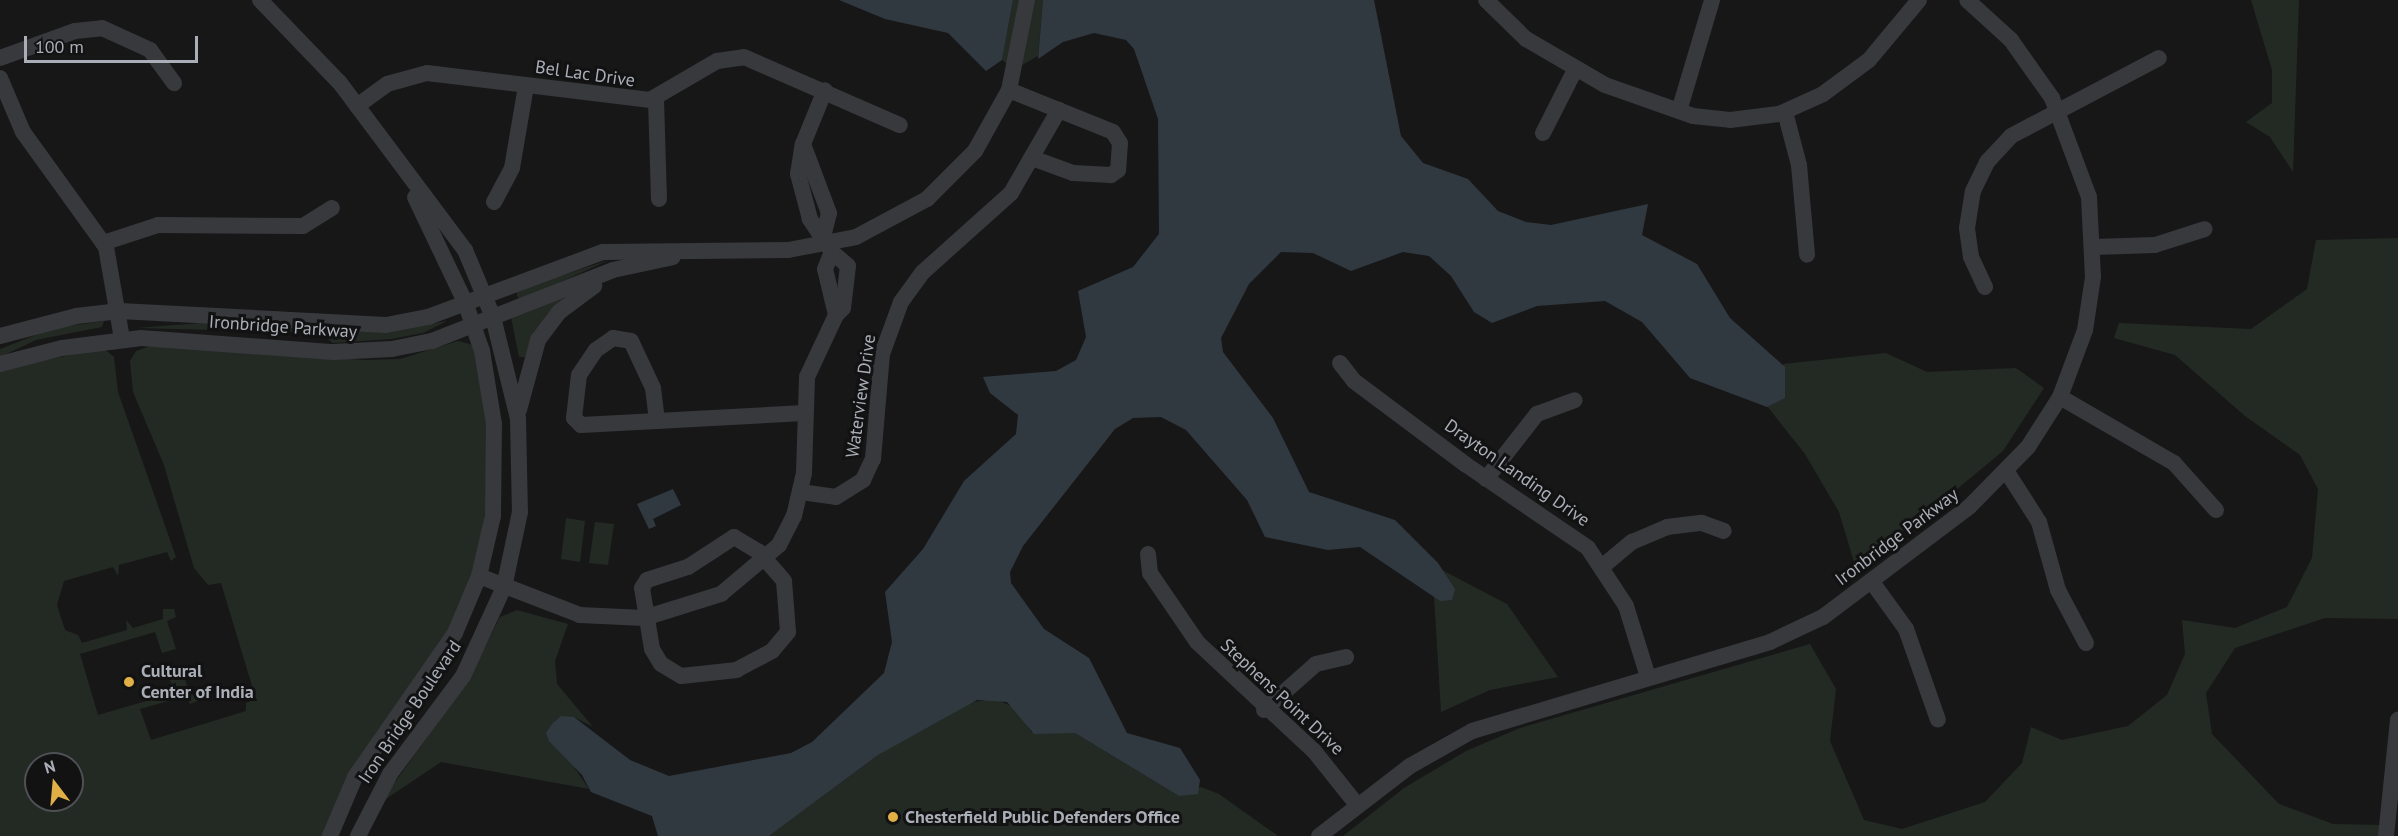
<!DOCTYPE html>
<html>
<head>
<meta charset="utf-8">
<style>
	body { margin:0 }
	#map { position:relative; width:2398px; height:836px; overflow:hidden; background:#171718; font-family:"PT Sans",sans-serif }
	div>[style] { position:absolute }
	[style*='--x'] { left:calc(var(--x)*1px); top:calc(var(--y)*1px); width:calc(var(--w)*1px); rotate:calc(var(--a)*1deg) }
	.green>* { inset:0; background:#232a24 }
	.water>* { inset:0; background:#313940 }
	.minor>* { height:16px; margin:-8px; padding:0 8px; transform-origin:8px; border-radius:8px; background:#38393d }
	.dots>* { width:16px; height:16px; translate:-50% -50%; box-sizing:border-box; border:3px solid #121213; border-radius:50% }
	span { translate:-50% -50%; white-space:nowrap; text-align:center; line-height:1.15; -webkit-text-stroke:6px #121213; paint-order:stroke }
	.street-label { font-size:18px; color:#aaaeb7 }
	.poi-label { font-size:18px; color:#aaaeb7; font-weight:700 }
	.left { translate:0 -50%; text-align:left }
	.north { position:absolute; left:24px; top:752px; width:60px; height:60px; box-sizing:border-box; background:#121213; border:2px solid #4f5055; border-radius:50%; rotate:344deg; font-size:16px; font-weight:700; line-height:24px; text-align:center; color:#aaaeb7 }
	.north::after { content:''; display:block; margin:auto; width:21px; height:27px; background:#e0b047; clip-path:polygon(50% 0,100% 100%,50% 72%,0 100%) }
	.scale { position:absolute; left:24px; top:36px; width:174px; height:27px; box-sizing:border-box; border:3px solid #aaaeb7; border-top:0; padding-left:8px; font-size:18px; line-height:21px; white-space:nowrap; color:#aaaeb7; -webkit-text-stroke:4px #121213; paint-order:stroke }
</style>
</head>
<body>
<div id="map">
	<div class="green">
		<i style="clip-path:polygon(1013px 0,1043px 0,1038px 56px,1015px 69px,1002px 60px)"></i>
		<i style="clip-path:polygon(2251px 0,2299px 0,2293px 172px,2270px 137px,2246px 122px,2272px 103px,2272px 70px)"></i>
		<i style="clip-path:polygon(2398px 238px,2398px 619px,2325px 618px,2235px 648px,2206px 693px,2212px 734px,2279px 804px,2333px 824px,2383px 825px,2382px 836px,1343px 836px,1404px 788px,1466px 751px,1520px 728px,1810px 644px,1836px 689px,1830px 741px,1864px 820px,1902px 829px,1985px 802px,2022px 763px,2031px 727px,2062px 740px,2128px 726px,2167px 695px,2185px 654px,2182px 620px,2235px 628px,2287px 607px,2312px 558px,2318px 489px,2300px 455px,2245px 416px,2175px 355px,2114px 338px,2119px 323px,2251px 329px,2307px 289px,2316px 240px)"></i>
		<i style="clip-path:polygon(609px 260px,521px 300px,517px 296px,517px 290px)"></i>
		<i style="clip-path:polygon(560px 293px,563px 299px,525px 357px,519px 357px,511px 317px)"></i>
		<i style="clip-path:polygon(104px 321px,102px 327px,36px 340px,0 357px,0 349px,54px 328px)"></i>
		<i style="clip-path:polygon(447px 321px,423px 333px,391px 339px,333px 343px,325px 337px,331px 330px,381px 332px)"></i>
		<i style="clip-path:polygon(215px 322px,297px 327px,298px 332px,136px 328px)"></i>
		<i style="clip-path:polygon(evenodd,458px 341px,473px 345px,486px 393px,491px 479px,477px 562px,443px 643px,346px 779px,322px 836px,0 836px,0 370px,103px 348px,114px 357px,118px 392px,176px 557px,171px 561px,167px 552px,119px 565px,118px 576px,113px 567px,64px 581px,57px 605px,65px 630px,78px 635px,82px 643px,127px 630px,126px 620px,133px 628px,163px 619px,163px 609px,174px 609px,176px 617px,167px 621px,176px 649px,162px 653px,155px 632px,80px 654px,98px 715px,174px 693px,167px 670px,181px 666px,189px 692px,198px 690px,200px 700px,190px 704px,186px 696px,140px 709px,151px 740px,246px 711px,246px 703px,256px 699px,221px 583px,208px 585px,194px 568px,164px 465px,133px 392px,130px 361px,136px 351px,153px 345px,364px 360px,400px 359px,458px 341px,36px 764px,72px 764px,72px 800px,36px 800px,36px 764px)"></i>
		<i style="clip-path:polygon(1886px 353px,1927px 372px,2016px 368px,2044px 388px,2003px 451px,1916px 523px,1854px 562px,1839px 512px,1805px 454px,1767px 406px,1785px 398px,1783px 364px)"></i>
		<i style="clip-path:polygon(566px 518px,585px 521px,580px 562px,561px 559px)"></i>
		<i style="clip-path:polygon(595px 522px,614px 524px,608px 565px,589px 563px)"></i>
		<i style="clip-path:polygon(1442px 570px,1507px 604px,1558px 677px,1490px 690px,1441px 712px,1434px 596px,1440px 601px,1455px 589px)"></i>
		<i style="clip-path:polygon(517px 610px,568px 624px,555px 661px,557px 684px,593px 727px,574px 717px,574px 767px,589px 789px,441px 762px,380px 803px,470px 678px,500px 617px)"></i>
		<i style="clip-path:polygon(994px 699px,1017px 708px,1031px 732px,1075px 733px,1179px 796px,1201px 787px,1219px 794px,1278px 836px,769px 836px,878px 755px,967px 703px)"></i>
	</div>
	<div class="water">
		<i style="clip-path:polygon(839px 0,1013px 0,1002px 60px,986px 71px,948px 33px,885px 19px)"></i>
		<i style="clip-path:polygon(1043px 0,1374px 0,1401px 136px,1423px 163px,1468px 179px,1498px 211px,1526px 222px,1551px 225px,1648px 204px,1642px 235px,1697px 264px,1730px 318px,1785px 367px,1785px 398px,1767px 407px,1690px 378px,1642px 322px,1605px 301px,1537px 306px,1492px 323px,1474px 312px,1451px 276px,1429px 256px,1403px 252px,1351px 271px,1313px 253px,1281px 252px,1249px 284px,1221px 338px,1223px 352px,1273px 418px,1309px 492px,1395px 520px,1438px 563px,1455px 589px,1452px 600px,1440px 601px,1360px 547px,1328px 550px,1265px 537px,1247px 500px,1186px 430px,1161px 417px,1133px 418px,1115px 429px,1023px 546px,1010px 572px,1011px 583px,1044px 629px,1089px 658px,1127px 733px,1180px 748px,1200px 780px,1198px 794px,1179px 796px,1075px 733px,1034px 734px,1007px 702px,977px 700px,878px 755px,769px 836px,658px 836px,652px 816px,591px 792px,582px 775px,549px 741px,546px 733px,552px 724px,561px 716px,574px 717px,630px 760px,669px 776px,791px 753px,812px 742px,884px 673px,892px 642px,885px 592px,923px 549px,964px 481px,1016px 434px,1018px 415px,990px 393px,983px 377px,1056px 371px,1076px 360px,1086px 337px,1078px 291px,1133px 267px,1159px 234px,1158px 119px,1134px 49px,1126px 40px,1094px 33px,1063px 42px,1038px 59px)"></i>
		<i style="clip-path:polygon(673px 489px,681px 505px,653px 519px,656px 526px,649px 529px,637px 504px)"></i>
	</div>
	<div class="minor">
		<i style="--x:260;--y:0;--w:115;--a:46.1"></i>
		<i style="--x:340;--y:83;--w:209;--a:53.2"></i>
		<i style="--x:465;--y:250;--w:73;--a:67.3"></i>
		<i style="--x:493;--y:317;--w:105;--a:76.2"></i>
		<i style="--x:518;--y:419;--w:93;--a:88.8"></i>
		<i style="--x:520;--y:512;--w:77;--a:102"></i>
		<i style="--x:504;--y:587;--w:98;--a:114.7"></i>
		<i style="--x:463;--y:676;--w:122;--a:126.7"></i>
		<i style="--x:390;--y:774;--w:70;--a:117.3"></i>
		<i style="--x:1486;--y:0;--w:56;--a:44.3"></i>
		<i style="--x:1526;--y:39;--w:91;--a:30.2"></i>
		<i style="--x:1605;--y:85;--w:93;--a:19.4"></i>
		<i style="--x:1693;--y:116;--w:37;--a:6"></i>
		<i style="--x:1730;--y:120;--w:49;--a:-7"></i>
		<i style="--x:1779;--y:114;--w:48;--a:-24.4"></i>
		<i style="--x:1823;--y:94;--w:57;--a:-36.5"></i>
		<i style="--x:1869;--y:60;--w:78;--a:-50.2"></i>
		<i style="--x:0;--y:58;--w:80;--a:-19.8"></i>
		<i style="--x:75;--y:31;--w:27;--a:-6"></i>
		<i style="--x:102;--y:28;--w:53;--a:24.6"></i>
		<i style="--x:150;--y:50;--w:41;--a:54"></i>
		<i style="--x:0;--y:78;--w:59;--a:66.9"></i>
		<i style="--x:23;--y:132;--w:142;--a:54.2"></i>
		<i style="--x:106;--y:247;--w:93;--a:80.1"></i>
		<i style="--x:1009;--y:90;--w:112;--a:22"></i>
		<i style="--x:1113;--y:132;--w:13;--a:58"></i>
		<i style="--x:1120;--y:143;--w:27;--a:94"></i>
		<i style="--x:1118;--y:170;--w:9;--a:144"></i>
		<i style="--x:1111;--y:175;--w:38;--a:-177"></i>
		<i style="--x:1073;--y:173;--w:40;--a:-159.8"></i>
		<i style="--x:656;--y:99;--w:100;--a:88.3"></i>
		<i style="--x:357;--y:106;--w:37;--a:-36"></i>
		<i style="--x:387;--y:84;--w:41;--a:-15.4"></i>
		<i style="--x:427;--y:73;--w:225;--a:6.9"></i>
		<i style="--x:650;--y:100;--w:78;--a:-30.2"></i>
		<i style="--x:717;--y:61;--w:27;--a:-8"></i>
		<i style="--x:744;--y:57;--w:170;--a:23.6"></i>
		<i style="--x:1679;--y:111;--w:116;--a:-73.4"></i>
		<i style="--x:1785;--y:112;--w:55;--a:75.2"></i>
		<i style="--x:1799;--y:165;--w:90;--a:84.9"></i>
		<i style="--x:1543;--y:133;--w:71;--a:-63.1"></i>
		<i style="--x:803;--y:144;--w:74;--a:69.4"></i>
		<i style="--x:829;--y:213;--w:21;--a:104"></i>
		<i style="--x:494;--y:202;--w:38;--a:-62"></i>
		<i style="--x:512;--y:168;--w:83;--a:-80.3"></i>
		<i style="--x:103;--y:243;--w:58;--a:-18.1"></i>
		<i style="--x:158;--y:225;--w:145;--a:0.4"></i>
		<i style="--x:303;--y:226;--w:34;--a:-32"></i>
		<i style="--x:2094;--y:247;--w:61;--a:-1.9"></i>
		<i style="--x:2155;--y:245;--w:52;--a:-17.7"></i>
		<i style="--x:832;--y:252;--w:21;--a:41"></i>
		<i style="--x:848;--y:266;--w:42;--a:96.8"></i>
		<i style="--x:843;--y:308;--w:10;--a:135"></i>
		<i style="--x:1985;--y:287;--w:33;--a:-115"></i>
		<i style="--x:1971;--y:257;--w:29;--a:-98"></i>
		<i style="--x:1967;--y:228;--w:37;--a:-81"></i>
		<i style="--x:1973;--y:191;--w:32;--a:-64"></i>
		<i style="--x:1987;--y:162;--w:35;--a:-47"></i>
		<i style="--x:2011;--y:136;--w:167;--a:-27.8"></i>
		<i style="--x:0;--y:336;--w:79;--a:-14.7"></i>
		<i style="--x:76;--y:316;--w:44;--a:-6.5"></i>
		<i style="--x:120;--y:311;--w:266;--a:3"></i>
		<i style="--x:386;--y:325;--w:43;--a:-10.8"></i>
		<i style="--x:428;--y:317;--w:187;--a:-20.4"></i>
		<i style="--x:603;--y:252;--w:185;--a:-0.6"></i>
		<i style="--x:788;--y:250;--w:69;--a:-10.8"></i>
		<i style="--x:856;--y:237;--w:81;--a:-28.2"></i>
		<i style="--x:927;--y:199;--w:68;--a:-45"></i>
		<i style="--x:975;--y:151;--w:70;--a:-60.9"></i>
		<i style="--x:1009;--y:90;--w:92;--a:-78.7"></i>
		<i style="--x:613;--y:338;--w:18;--a:9"></i>
		<i style="--x:631;--y:341;--w:52;--a:64.9"></i>
		<i style="--x:653;--y:388;--w:33;--a:83"></i>
		<i style="--x:657;--y:421;--w:76;--a:177"></i>
		<i style="--x:581;--y:425;--w:10;--a:-135"></i>
		<i style="--x:574;--y:418;--w:43;--a:-83.4"></i>
		<i style="--x:579;--y:375;--w:30;--a:-56"></i>
		<i style="--x:596;--y:350;--w:21;--a:-35"></i>
		<i style="--x:1340;--y:363;--w:23;--a:52"></i>
		<i style="--x:1354;--y:381;--w:139;--a:36.8"></i>
		<i style="--x:1465;--y:464;--w:149;--a:34.3"></i>
		<i style="--x:1588;--y:548;--w:69;--a:56.8"></i>
		<i style="--x:1626;--y:606;--w:74;--a:72.8"></i>
		<i style="--x:0;--y:364;--w:64;--a:-14.5"></i>
		<i style="--x:62;--y:348;--w:80;--a:-7.2"></i>
		<i style="--x:141;--y:338;--w:193;--a:4.2"></i>
		<i style="--x:333;--y:352;--w:59;--a:-2.9"></i>
		<i style="--x:392;--y:349;--w:41;--a:-11.3"></i>
		<i style="--x:432;--y:341;--w:194;--a:-21.4"></i>
		<i style="--x:613;--y:270;--w:61;--a:-12.2"></i>
		<i style="--x:2060;--y:397;--w:132;--a:30.1"></i>
		<i style="--x:2174;--y:463;--w:63;--a:48.2"></i>
		<i style="--x:519;--y:410;--w:73;--a:-74.8"></i>
		<i style="--x:538;--y:340;--w:35;--a:-53"></i>
		<i style="--x:559;--y:312;--w:44;--a:-36.6"></i>
		<i style="--x:657;--y:421;--w:147;--a:-3.1"></i>
		<i style="--x:2007;--y:472;--w:59;--a:57.4"></i>
		<i style="--x:2039;--y:522;--w:71;--a:74.4"></i>
		<i style="--x:2058;--y:590;--w:60;--a:62.2"></i>
		<i style="--x:1486;--y:479;--w:83;--a:-51.9"></i>
		<i style="--x:1537;--y:414;--w:40;--a:-20.2"></i>
		<i style="--x:801;--y:492;--w:35;--a:8"></i>
		<i style="--x:836;--y:497;--w:32;--a:-32"></i>
		<i style="--x:863;--y:480;--w:23;--a:-65"></i>
		<i style="--x:873;--y:459;--w:105;--a:-85.1"></i>
		<i style="--x:882;--y:354;--w:55;--a:-69.9"></i>
		<i style="--x:901;--y:302;--w:37;--a:-54"></i>
		<i style="--x:923;--y:272;--w:118;--a:-41.9"></i>
		<i style="--x:1011;--y:193;--w:96;--a:-60"></i>
		<i style="--x:734;--y:537;--w:29;--a:31"></i>
		<i style="--x:759;--y:552;--w:38;--a:49"></i>
		<i style="--x:784;--y:581;--w:51;--a:85.5"></i>
		<i style="--x:788;--y:632;--w:25;--a:130"></i>
		<i style="--x:772;--y:651;--w:40;--a:152"></i>
		<i style="--x:737;--y:670;--w:56;--a:173.9"></i>
		<i style="--x:681;--y:676;--w:23;--a:-149"></i>
		<i style="--x:661;--y:664;--w:17;--a:-121"></i>
		<i style="--x:652;--y:649;--w:62;--a:-99.3"></i>
		<i style="--x:642;--y:588;--w:9;--a:-58"></i>
		<i style="--x:647;--y:580;--w:43;--a:-17.6"></i>
		<i style="--x:688;--y:567;--w:55;--a:-33.1"></i>
		<i style="--x:1148;--y:554;--w:19;--a:84"></i>
		<i style="--x:1150;--y:573;--w:83;--a:55.7"></i>
		<i style="--x:1197;--y:642;--w:160;--a:43"></i>
		<i style="--x:1314;--y:751;--w:70;--a:51.3"></i>
		<i style="--x:1603;--y:566;--w:38;--a:-40"></i>
		<i style="--x:1632;--y:542;--w:38;--a:-23"></i>
		<i style="--x:1667;--y:527;--w:35;--a:-7"></i>
		<i style="--x:1702;--y:523;--w:23;--a:20"></i>
		<i style="--x:479;--y:576;--w:108;--a:21.1"></i>
		<i style="--x:580;--y:615;--w:64;--a:2.7"></i>
		<i style="--x:644;--y:618;--w:81;--a:-17.3"></i>
		<i style="--x:721;--y:594;--w:76;--a:-40.2"></i>
		<i style="--x:779;--y:545;--w:33;--a:-63"></i>
		<i style="--x:794;--y:516;--w:44;--a:-76.9"></i>
		<i style="--x:804;--y:473;--w:96;--a:-88.2"></i>
		<i style="--x:807;--y:377;--w:68;--a:-64.9"></i>
		<i style="--x:836;--y:315;--w:47;--a:-103.4"></i>
		<i style="--x:825;--y:269;--w:18;--a:-68"></i>
		<i style="--x:832;--y:252;--w:40;--a:-124"></i>
		<i style="--x:810;--y:219;--w:47;--a:-104.9"></i>
		<i style="--x:798;--y:174;--w:30;--a:-81"></i>
		<i style="--x:803;--y:144;--w:58;--a:-67.8"></i>
		<i style="--x:1872;--y:582;--w:58;--a:54.1"></i>
		<i style="--x:1906;--y:629;--w:96;--a:70.6"></i>
		<i style="--x:1264;--y:710;--w:69;--a:-41.5"></i>
		<i style="--x:1316;--y:664;--w:31;--a:-13"></i>
		<i style="--x:330;--y:836;--w:64;--a:-67"></i>
		<i style="--x:355;--y:777;--w:175;--a:-55.2"></i>
		<i style="--x:455;--y:633;--w:62;--a:-67.2"></i>
		<i style="--x:479;--y:576;--w:62;--a:-76.9"></i>
		<i style="--x:493;--y:516;--w:92;--a:-89.4"></i>
		<i style="--x:494;--y:424;--w:74;--a:-99.3"></i>
		<i style="--x:482;--y:351;--w:52;--a:-109.1"></i>
		<i style="--x:465;--y:302;--w:116;--a:-115.5"></i>
		<i style="--x:1319;--y:836;--w:115;--a:-37.6"></i>
		<i style="--x:1410;--y:766;--w:71;--a:-29.4"></i>
		<i style="--x:1472;--y:731;--w:311;--a:-16.6"></i>
		<i style="--x:1770;--y:642;--w:59;--a:-25.3"></i>
		<i style="--x:1823;--y:617;--w:183;--a:-37"></i>
		<i style="--x:1969;--y:507;--w:84;--a:-45.5"></i>
		<i style="--x:2028;--y:447;--w:59;--a:-57.4"></i>
		<i style="--x:2060;--y:397;--w:72;--a:-69.5"></i>
		<i style="--x:2085;--y:330;--w:54;--a:-81.4"></i>
		<i style="--x:2093;--y:277;--w:80;--a:-92.9"></i>
		<i style="--x:2089;--y:197;--w:106;--a:-110.5"></i>
		<i style="--x:2052;--y:98;--w:71;--a:-125.3"></i>
		<i style="--x:2011;--y:40;--w:59;--a:-137.7"></i>
		<i style="--x:2386;--y:836;--w:117;--a:-84.1"></i>
	</div>
	<div class="dots">
		<i style="left:129px;top:682px;background:#e0b047"></i>
		<i style="left:893px;top:817px;background:#e0b047"></i>
	</div>
	<div class="street-label">
		<span style="left:585px;top:74px;rotate:8deg">Bel Lac Drive</span>
		<span style="left:283px;top:327px;rotate:4deg">Ironbridge Parkway</span>
		<span style="left:861px;top:396px;rotate:-82deg">Waterview Drive</span>
		<span style="left:1517px;top:473px;rotate:35deg">Drayton Landing Drive</span>
		<span style="left:1897px;top:537px;rotate:-37deg">Ironbridge Parkway</span>
		<span style="left:1282px;top:697px;rotate:43deg">Stephens Point Drive</span>
		<span style="left:410px;top:712px;rotate:-56deg">Iron Bridge Boulevard</span>
	</div>
	<div class="poi-label">
		<span class="left" style="left:141px;top:682px">Cultural<br>Center of India</span>
		<span class="left" style="left:905px;top:817px">Chesterfield Public Defenders Office</span>
	</div>
	<div class="north">N</div>
	<div class="scale">100 m</div>
</div>
</body>
</html>
